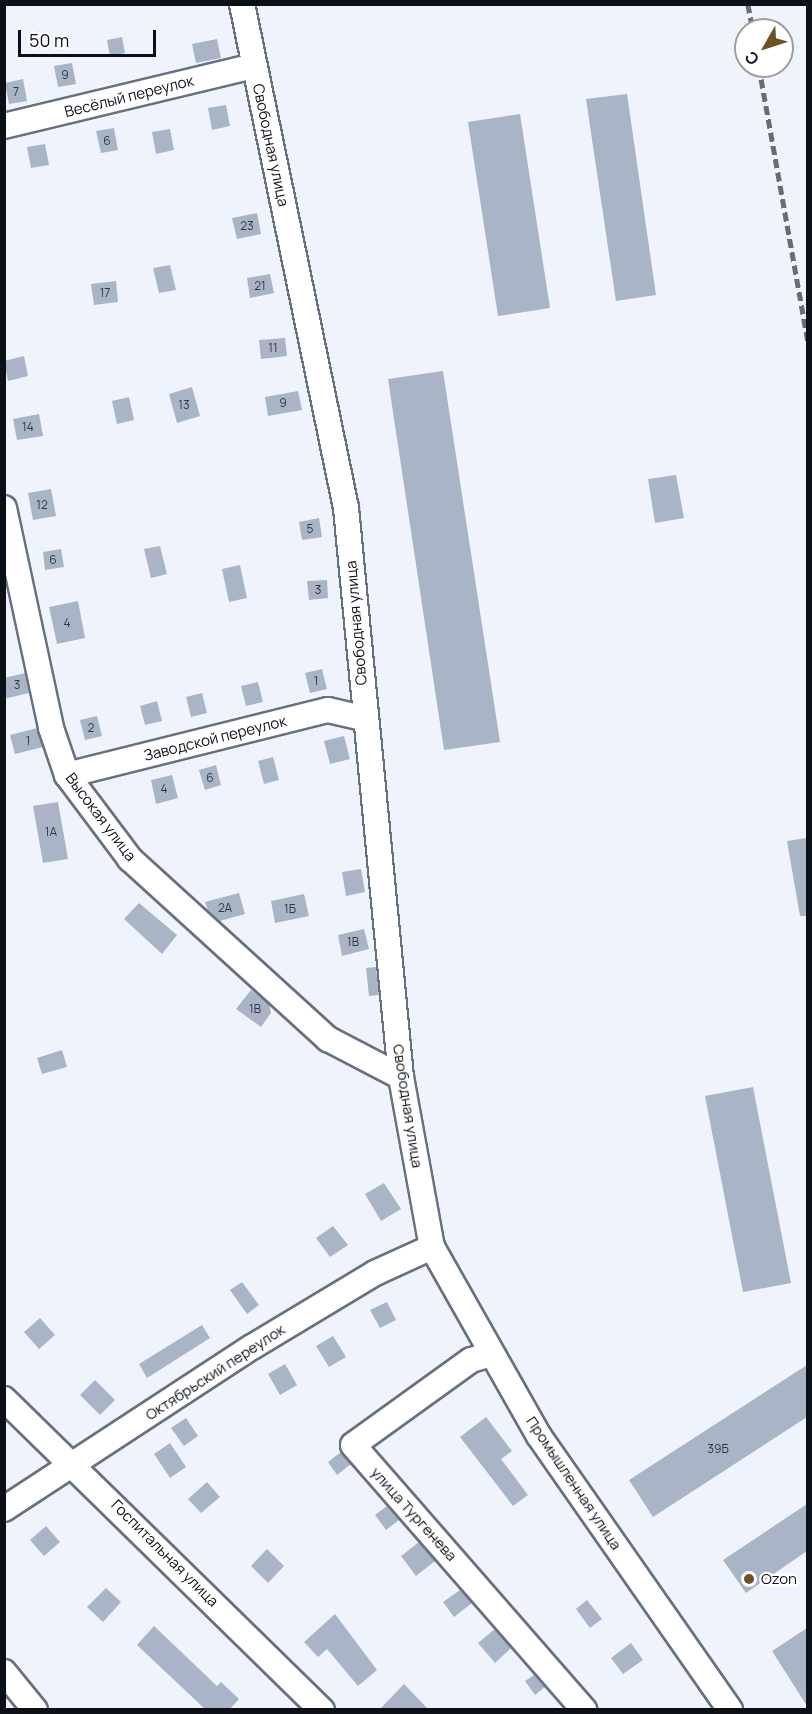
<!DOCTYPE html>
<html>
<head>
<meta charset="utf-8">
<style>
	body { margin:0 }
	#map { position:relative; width:812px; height:1714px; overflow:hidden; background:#eff4fc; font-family:Manrope,sans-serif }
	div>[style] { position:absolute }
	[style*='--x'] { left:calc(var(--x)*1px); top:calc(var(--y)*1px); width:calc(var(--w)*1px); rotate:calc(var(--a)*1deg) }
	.building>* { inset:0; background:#a9b4c7 }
	.roads { filter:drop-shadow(2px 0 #667181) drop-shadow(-2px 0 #667181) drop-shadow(0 2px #667181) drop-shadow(0 -2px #667181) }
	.minor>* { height:24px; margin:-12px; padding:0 12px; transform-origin:12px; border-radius:12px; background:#fff }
	.rail>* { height:4.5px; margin-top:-2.25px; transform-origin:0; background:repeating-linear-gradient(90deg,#686c73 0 9px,transparent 0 13.5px) }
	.dots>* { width:16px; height:16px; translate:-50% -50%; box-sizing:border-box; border:3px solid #fff; border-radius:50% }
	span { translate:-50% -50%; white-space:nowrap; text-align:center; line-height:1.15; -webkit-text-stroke:4.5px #fff; paint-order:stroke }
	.number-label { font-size:12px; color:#323842 }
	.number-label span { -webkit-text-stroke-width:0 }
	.street-label { font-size:15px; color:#0b0f16 }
	.poi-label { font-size:15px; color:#0b0f16 }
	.left { translate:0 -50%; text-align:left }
	.frame { position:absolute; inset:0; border:6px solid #0b0f16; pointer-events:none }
	.north { position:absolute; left:734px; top:18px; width:60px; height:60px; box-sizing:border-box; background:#fff; border:2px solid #9d9fa2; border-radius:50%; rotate:231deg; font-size:16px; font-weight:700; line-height:24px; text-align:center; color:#0b0f16 }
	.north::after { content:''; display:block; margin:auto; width:21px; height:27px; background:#6d5224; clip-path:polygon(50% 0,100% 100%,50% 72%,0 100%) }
	.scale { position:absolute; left:18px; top:30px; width:138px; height:27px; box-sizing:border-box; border:3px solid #0b0f16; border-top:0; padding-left:8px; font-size:18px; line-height:21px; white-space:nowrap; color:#0b0f16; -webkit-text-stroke:4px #fff; paint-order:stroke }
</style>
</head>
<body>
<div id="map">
	<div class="building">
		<i style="clip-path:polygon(122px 37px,125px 53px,110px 56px,107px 40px)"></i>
		<i style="clip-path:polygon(217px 39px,221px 58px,196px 63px,192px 44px)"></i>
		<i style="clip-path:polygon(72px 63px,76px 84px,58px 87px,54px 66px)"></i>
		<i style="clip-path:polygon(23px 79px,27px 101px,9px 104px,5px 83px)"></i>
		<i style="clip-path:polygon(627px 94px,656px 295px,616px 301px,586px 99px)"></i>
		<i style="clip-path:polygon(226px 105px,230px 126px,212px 130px,208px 108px)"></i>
		<i style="clip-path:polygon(520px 114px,550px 308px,498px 316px,468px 122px)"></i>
		<i style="clip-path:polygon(114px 128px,118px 150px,101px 153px,96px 131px)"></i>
		<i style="clip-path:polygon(170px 129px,174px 150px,156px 154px,152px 132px)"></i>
		<i style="clip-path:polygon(45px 144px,49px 165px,31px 168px,27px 147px)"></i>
		<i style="clip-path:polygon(257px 213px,261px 234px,237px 239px,232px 218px)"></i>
		<i style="clip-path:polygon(170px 265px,176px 290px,159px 293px,153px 268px)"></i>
		<i style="clip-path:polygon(270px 274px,274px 293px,250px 298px,247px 278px)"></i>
		<i style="clip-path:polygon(116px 281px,118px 302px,94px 305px,91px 284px)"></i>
		<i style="clip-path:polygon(285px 338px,287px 356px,261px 359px,259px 340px)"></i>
		<i style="clip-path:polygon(24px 356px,28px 376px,8px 381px,4px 361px)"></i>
		<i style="clip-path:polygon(443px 371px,500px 742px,444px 750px,388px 379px)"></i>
		<i style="clip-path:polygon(192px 387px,200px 416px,177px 423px,169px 394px)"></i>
		<i style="clip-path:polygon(298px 391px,302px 410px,268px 416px,265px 397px)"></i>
		<i style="clip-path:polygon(129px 397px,134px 420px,117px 424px,112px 401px)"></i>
		<i style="clip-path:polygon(39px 414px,43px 436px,17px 440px,13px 419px)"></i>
		<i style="clip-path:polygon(676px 475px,684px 518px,655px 523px,648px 479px)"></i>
		<i style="clip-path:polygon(51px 489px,56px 516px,33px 520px,28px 493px)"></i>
		<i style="clip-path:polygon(319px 518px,322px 537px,302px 540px,299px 522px)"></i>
		<i style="clip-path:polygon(160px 546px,167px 574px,151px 578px,144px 549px)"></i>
		<i style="clip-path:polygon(61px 549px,64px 567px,45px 570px,43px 552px)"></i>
		<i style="clip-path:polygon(240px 565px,247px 598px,229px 602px,222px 569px)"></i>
		<i style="clip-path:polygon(327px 580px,328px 598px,309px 600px,307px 581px)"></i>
		<i style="clip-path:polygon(78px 601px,85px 638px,57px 644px,49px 607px)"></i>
		<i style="clip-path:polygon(322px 669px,327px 689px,310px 693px,305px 673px)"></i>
		<i style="clip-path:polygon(25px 673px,29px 693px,4px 699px,4px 678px)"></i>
		<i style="clip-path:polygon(258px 682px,263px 702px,246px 706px,241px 686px)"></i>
		<i style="clip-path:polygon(202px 693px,207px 713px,191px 717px,186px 697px)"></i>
		<i style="clip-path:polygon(157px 701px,162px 721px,145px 725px,140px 706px)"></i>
		<i style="clip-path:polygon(97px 716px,102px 736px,85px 740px,80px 720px)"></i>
		<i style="clip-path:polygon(37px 728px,43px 747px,15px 754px,10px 735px)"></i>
		<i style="clip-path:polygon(344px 736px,350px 759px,330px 764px,324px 741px)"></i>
		<i style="clip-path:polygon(273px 757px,279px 780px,264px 784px,258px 761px)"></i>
		<i style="clip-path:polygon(216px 765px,221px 785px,205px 790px,199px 770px)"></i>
		<i style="clip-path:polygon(172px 775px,178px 798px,156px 804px,151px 780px)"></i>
		<i style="clip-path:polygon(58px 802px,68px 859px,43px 863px,33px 806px)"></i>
		<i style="clip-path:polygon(807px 838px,807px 916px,800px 916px,787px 841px)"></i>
		<i style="clip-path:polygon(361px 869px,365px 892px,346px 896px,342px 872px)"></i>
		<i style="clip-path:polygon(239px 893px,245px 914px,220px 921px,208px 910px,205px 902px)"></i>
		<i style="clip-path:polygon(304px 894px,309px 916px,275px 923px,271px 901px)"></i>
		<i style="clip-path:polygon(139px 903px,177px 935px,162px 954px,124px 919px)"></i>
		<i style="clip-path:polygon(364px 929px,369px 949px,342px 956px,338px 935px)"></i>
		<i style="clip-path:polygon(376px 967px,379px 995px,369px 996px,366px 968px)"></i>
		<i style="clip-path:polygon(251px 990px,269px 1004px,271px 1013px,261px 1027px,236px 1009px)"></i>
		<i style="clip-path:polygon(62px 1050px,67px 1067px,42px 1074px,37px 1058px)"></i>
		<i style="clip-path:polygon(753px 1087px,791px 1283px,743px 1292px,705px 1096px)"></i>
		<i style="clip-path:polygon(384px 1183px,401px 1209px,381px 1221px,365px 1194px)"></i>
		<i style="clip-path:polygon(333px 1226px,348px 1245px,330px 1257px,316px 1238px)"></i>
		<i style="clip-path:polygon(242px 1282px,259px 1305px,247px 1314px,230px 1290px)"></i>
		<i style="clip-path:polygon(387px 1302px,396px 1320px,380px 1328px,370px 1310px)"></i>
		<i style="clip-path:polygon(40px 1318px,55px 1335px,39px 1349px,24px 1332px)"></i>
		<i style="clip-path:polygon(202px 1325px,210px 1338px,147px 1378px,139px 1364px)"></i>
		<i style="clip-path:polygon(333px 1336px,346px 1357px,329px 1367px,316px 1346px)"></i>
		<i style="clip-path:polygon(285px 1364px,297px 1385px,280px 1395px,268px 1374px)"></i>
		<i style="clip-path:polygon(807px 1365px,807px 1417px,653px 1517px,629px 1480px)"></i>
		<i style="clip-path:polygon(95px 1380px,115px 1400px,100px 1415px,80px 1395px)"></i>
		<i style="clip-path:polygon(486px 1417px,512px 1451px,501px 1459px,528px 1495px,513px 1506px,460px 1437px)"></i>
		<i style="clip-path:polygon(186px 1418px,198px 1436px,184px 1446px,171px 1428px)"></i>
		<i style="clip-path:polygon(170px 1443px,186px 1467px,170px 1478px,154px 1454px)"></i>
		<i style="clip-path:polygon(341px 1452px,351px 1464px,337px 1475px,328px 1462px)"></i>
		<i style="clip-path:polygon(207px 1482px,220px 1497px,201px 1513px,188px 1499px)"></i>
		<i style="clip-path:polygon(807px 1504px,807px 1551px,746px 1593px,723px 1560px)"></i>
		<i style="clip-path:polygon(387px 1506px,399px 1520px,386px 1530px,375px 1515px)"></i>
		<i style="clip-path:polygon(46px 1526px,60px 1542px,44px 1556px,30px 1540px)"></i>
		<i style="clip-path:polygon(419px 1542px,435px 1561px,416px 1576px,401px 1556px)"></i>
		<i style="clip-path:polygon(267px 1549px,284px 1566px,268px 1583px,251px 1566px)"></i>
		<i style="clip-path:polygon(106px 1588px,121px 1602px,103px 1622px,87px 1607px)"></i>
		<i style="clip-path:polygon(460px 1590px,472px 1603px,454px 1617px,443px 1602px)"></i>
		<i style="clip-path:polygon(587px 1600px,602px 1619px,590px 1628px,576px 1609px)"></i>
		<i style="clip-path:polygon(335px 1614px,377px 1670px,358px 1686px,327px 1649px,318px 1657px,304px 1642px)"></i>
		<i style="clip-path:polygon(154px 1626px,217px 1686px,221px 1682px,239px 1699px,229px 1710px,206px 1710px,137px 1645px)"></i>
		<i style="clip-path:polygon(807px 1628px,807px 1706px,772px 1651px)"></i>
		<i style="clip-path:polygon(495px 1629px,511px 1648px,495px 1663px,478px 1643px)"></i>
		<i style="clip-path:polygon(631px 1643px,643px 1660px,623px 1674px,611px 1658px)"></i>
		<i style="clip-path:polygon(534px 1675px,545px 1687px,535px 1695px,525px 1681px)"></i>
		<i style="clip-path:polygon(404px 1684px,429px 1710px,379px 1710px)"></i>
	</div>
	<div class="roads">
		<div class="minor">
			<i style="--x:242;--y:4;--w:515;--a:78.34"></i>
			<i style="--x:346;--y:508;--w:572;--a:84.48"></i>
			<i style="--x:401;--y:1077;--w:173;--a:79.7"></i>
			<i style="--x:432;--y:1247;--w:217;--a:60.5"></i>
			<i style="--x:539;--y:1436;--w:334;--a:55.1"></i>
			<i style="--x:4;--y:126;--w:257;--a:-13.5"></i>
			<i style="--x:4;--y:508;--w:225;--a:77.9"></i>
			<i style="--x:51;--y:728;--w:50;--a:71.2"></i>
			<i style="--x:67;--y:775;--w:105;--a:53.1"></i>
			<i style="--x:130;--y:859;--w:268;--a:42.3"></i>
			<i style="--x:328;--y:1039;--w:82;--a:27.5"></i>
			<i style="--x:67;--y:775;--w:269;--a:-14"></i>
			<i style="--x:328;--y:710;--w:37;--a:13"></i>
			<i style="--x:491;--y:1354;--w:21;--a:163"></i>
			<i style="--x:471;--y:1360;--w:145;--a:144.2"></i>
			<i style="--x:353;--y:1445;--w:352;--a:48.9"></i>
			<i style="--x:4;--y:1399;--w:445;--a:44.4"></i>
			<i style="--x:4;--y:1509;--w:296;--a:-33.2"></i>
			<i style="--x:252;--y:1347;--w:144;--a:-31"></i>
			<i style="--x:375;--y:1273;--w:63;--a:-24.5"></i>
			<i style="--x:4;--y:1672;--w:49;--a:50.8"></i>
		</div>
	</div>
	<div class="rail">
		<i style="--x:748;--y:4;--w:26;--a:79"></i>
		<i style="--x:759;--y:66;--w:279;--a:79.9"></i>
	</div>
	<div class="dots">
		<i style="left:749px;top:1579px;background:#6d5224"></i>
	</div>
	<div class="number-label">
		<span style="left:65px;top:75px">9</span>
		<span style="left:16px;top:92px">7</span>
		<span style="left:107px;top:141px">6</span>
		<span style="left:247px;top:226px">23</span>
		<span style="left:260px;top:286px">21</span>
		<span style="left:105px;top:293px">17</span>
		<span style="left:273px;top:348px">11</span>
		<span style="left:283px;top:403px">9</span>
		<span style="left:184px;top:405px">13</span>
		<span style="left:28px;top:427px">14</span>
		<span style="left:42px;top:505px">12</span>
		<span style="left:310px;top:529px">5</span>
		<span style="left:53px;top:560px">6</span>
		<span style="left:318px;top:590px">3</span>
		<span style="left:67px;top:623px">4</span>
		<span style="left:316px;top:681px">1</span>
		<span style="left:17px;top:685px">3</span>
		<span style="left:91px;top:728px">2</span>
		<span style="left:28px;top:741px">1</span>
		<span style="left:210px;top:778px">6</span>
		<span style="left:164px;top:789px">4</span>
		<span style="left:51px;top:832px">1А</span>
		<span style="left:225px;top:908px">2А</span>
		<span style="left:290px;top:909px">1Б</span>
		<span style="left:353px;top:942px">1В</span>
		<span style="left:255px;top:1009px">1В</span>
		<span style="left:718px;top:1449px">39Б</span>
	</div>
	<div class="street-label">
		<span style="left:129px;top:96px;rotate:-14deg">Весёлый переулок</span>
		<span style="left:271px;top:145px;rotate:78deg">Свободная улица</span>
		<span style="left:356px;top:623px;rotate:-95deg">Свободная улица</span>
		<span style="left:215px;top:738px;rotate:-14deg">Заводской переулок</span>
		<span style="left:101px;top:817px;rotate:53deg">Высокая улица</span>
		<span style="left:408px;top:1106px;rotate:81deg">Свободная улица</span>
		<span style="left:215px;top:1372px;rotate:-33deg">Октябрьский переулок</span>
		<span style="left:574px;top:1483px;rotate:56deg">Промышленная улица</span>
		<span style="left:414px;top:1514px;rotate:48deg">улица Тургенева</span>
		<span style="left:165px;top:1553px;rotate:45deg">Госпитальная улица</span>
	</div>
	<div class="poi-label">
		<span class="left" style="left:761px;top:1579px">Ozon</span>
	</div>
	<div class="frame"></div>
	<div class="north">С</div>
	<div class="scale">50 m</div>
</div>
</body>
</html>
